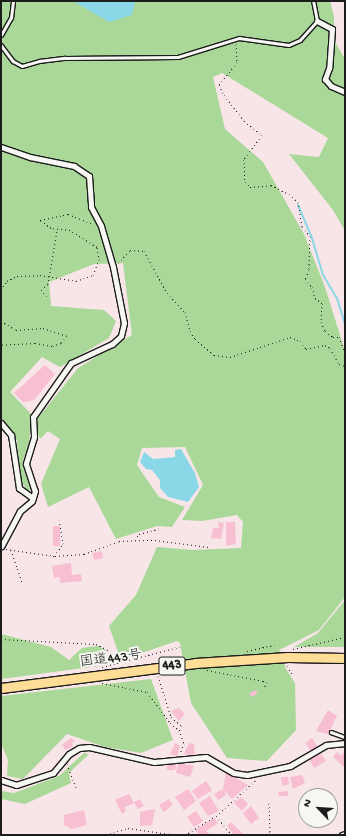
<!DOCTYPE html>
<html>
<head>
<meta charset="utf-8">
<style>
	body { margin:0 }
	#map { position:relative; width:346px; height:836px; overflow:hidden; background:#f7e5e8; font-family:"Gochi Hand","Klee One",sans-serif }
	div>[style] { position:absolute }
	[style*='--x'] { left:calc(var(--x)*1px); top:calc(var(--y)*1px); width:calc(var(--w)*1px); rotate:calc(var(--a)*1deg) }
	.green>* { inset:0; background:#a9d898 }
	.water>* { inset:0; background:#8ad8e7 }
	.stream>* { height:2px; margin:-1px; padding:0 1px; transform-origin:1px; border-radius:1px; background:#8ad8e7 }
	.building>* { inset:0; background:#f8bed1 }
	.path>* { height:1px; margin-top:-0.5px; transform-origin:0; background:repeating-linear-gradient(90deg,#1c1c1c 0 1px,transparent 0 4px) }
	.roads { filter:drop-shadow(1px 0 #1c1c1c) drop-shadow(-1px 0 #1c1c1c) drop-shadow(0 1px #1c1c1c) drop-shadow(0 -1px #1c1c1c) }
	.lane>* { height:2.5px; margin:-1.25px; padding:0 1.25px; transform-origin:1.25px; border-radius:1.25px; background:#f6f6f2 }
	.street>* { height:5px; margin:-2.5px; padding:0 2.5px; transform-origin:2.5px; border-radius:2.5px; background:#f6f6f2 }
	.highway>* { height:9px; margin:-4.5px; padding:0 4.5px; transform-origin:4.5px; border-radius:4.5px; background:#fedd96 }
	span { translate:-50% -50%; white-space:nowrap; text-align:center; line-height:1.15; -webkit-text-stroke:4px #f6f6f2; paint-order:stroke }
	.shield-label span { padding:1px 3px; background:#f6f6f2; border:1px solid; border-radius:3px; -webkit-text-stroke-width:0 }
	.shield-label { font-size:13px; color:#1c1c1c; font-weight:700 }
	.street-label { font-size:14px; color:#1c1c1c }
	.frame { position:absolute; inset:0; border:2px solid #1c1c1c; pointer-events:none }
	.north { position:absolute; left:298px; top:788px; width:40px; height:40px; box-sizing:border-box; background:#f6f6f2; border:1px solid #9f9f9c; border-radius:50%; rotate:295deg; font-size:11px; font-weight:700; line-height:16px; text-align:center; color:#1c1c1c }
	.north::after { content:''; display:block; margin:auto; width:14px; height:18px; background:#1c1c1c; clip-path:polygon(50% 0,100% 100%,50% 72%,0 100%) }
</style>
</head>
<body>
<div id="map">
	<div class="green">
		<i style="clip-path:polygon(1px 1px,330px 1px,334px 16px,334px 40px,345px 59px,345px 231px,333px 210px,289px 154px,319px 157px,328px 138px,222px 73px,213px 77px,225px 129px,263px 162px,304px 234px,325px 287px,345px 351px,345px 597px,319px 630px,279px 650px,286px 669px,295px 683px,296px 730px,267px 761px,227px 758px,191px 703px,180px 643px,177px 641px,121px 660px,109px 626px,136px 595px,157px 547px,193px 550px,241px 548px,243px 522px,237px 515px,202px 521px,182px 520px,203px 485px,185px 447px,142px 448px,137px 465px,159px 497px,185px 507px,172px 527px,157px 526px,116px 539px,89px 487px,48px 507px,41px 484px,60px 439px,48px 431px,40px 439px,34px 423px,78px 368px,132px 335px,123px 263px,94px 264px,49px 282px,51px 306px,104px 310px,116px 321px,109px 338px,60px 367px,42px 357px,10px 392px,31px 414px,29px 445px,23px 460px,31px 490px,27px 490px,21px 481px,18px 471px,17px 441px,1px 417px)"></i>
		<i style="clip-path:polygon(345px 600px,345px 647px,294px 647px,318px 633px)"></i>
		<i style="clip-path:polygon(1px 634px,51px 647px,69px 660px,82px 648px,97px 646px,105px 649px,105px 653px,91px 667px,1px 679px)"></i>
		<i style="clip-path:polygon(151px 679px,173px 740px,141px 753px,105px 747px,67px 734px,23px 779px,7px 776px,8px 760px,1px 743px,1px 696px)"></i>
		<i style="clip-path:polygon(84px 753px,89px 754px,69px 773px,71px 783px,25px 804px,1px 799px,1px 791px,14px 793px,59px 776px)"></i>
	</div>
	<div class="water">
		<i style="clip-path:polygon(73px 1px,135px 1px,132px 15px,109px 22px)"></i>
		<i style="clip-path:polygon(181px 449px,195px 473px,199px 487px,188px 502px,168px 497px,160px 488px,160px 480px,152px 470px,146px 469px,140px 462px,144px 452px,153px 459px,175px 457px,175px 450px)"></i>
	</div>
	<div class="stream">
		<i style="--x:298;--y:205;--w:33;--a:67"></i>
		<i style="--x:311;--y:235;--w:42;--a:73.3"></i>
		<i style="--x:323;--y:275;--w:27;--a:59"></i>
		<i style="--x:337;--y:298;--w:28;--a:73"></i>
	</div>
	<div class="building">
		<i style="clip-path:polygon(45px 365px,55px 374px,34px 400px,23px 402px,14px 393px)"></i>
		<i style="clip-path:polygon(218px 522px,224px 523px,221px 539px,211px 538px,213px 528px,219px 528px)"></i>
		<i style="clip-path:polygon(226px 522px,235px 522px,236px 544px,226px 546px)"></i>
		<i style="clip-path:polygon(53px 526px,60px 526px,60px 546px,53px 546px)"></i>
		<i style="clip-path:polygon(102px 551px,103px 558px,94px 560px,92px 553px)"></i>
		<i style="clip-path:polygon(71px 563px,72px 575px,81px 574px,82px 581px,60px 583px,60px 577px,54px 578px,52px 566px)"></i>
		<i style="clip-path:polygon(255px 690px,258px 693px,252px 697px,249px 694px)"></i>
		<i style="clip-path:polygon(179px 708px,185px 714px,179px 721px,171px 711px)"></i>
		<i style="clip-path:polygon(328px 710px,337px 716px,328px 734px,316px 731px)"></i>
		<i style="clip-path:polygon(71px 738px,75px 741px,72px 743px,73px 746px,66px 750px,62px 745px)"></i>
		<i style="clip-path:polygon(312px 738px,318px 748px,311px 751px,305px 743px)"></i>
		<i style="clip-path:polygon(175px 743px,180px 746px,177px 756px,170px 754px)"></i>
		<i style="clip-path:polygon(189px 743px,194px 744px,195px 755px,184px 754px)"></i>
		<i style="clip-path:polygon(345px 751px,345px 768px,333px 757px,337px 752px,341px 756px)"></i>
		<i style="clip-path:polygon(321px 754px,326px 761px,314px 768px,309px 759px)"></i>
		<i style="clip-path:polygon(177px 762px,175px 770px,167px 770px,167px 763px)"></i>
		<i style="clip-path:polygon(178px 763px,194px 766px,190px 777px,176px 773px)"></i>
		<i style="clip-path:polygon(226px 772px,248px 785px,232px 799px,223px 789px)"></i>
		<i style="clip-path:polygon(302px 775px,305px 783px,293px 789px,290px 777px)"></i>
		<i style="clip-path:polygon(281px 777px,288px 777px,289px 784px,282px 786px)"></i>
		<i style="clip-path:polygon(206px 781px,212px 790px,198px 799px,192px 791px)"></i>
		<i style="clip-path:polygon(188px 789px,196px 801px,184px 810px,175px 797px)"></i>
		<i style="clip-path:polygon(223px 789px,226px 795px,218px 800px,214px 794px)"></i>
		<i style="clip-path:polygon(288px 791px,288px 796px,279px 796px,278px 792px)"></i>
		<i style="clip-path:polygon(129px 794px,134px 803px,125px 807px,126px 811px,122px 814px,115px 800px)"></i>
		<i style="clip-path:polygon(210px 796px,219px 811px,208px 816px,199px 803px)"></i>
		<i style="clip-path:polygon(241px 797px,248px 804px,242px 811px,234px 803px)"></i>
		<i style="clip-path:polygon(140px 799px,144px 806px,138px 809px,134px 802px)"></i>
		<i style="clip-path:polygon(169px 799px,173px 805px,164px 812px,159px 805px)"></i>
		<i style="clip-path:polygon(251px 806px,259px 818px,251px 824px,243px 813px)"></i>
		<i style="clip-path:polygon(155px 809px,152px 825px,140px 826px,140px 812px)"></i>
		<i style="clip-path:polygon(84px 810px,87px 825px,72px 829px,64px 825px,64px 815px)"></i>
		<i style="clip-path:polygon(196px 811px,203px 821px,194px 827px,187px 817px)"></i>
		<i style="clip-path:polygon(214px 818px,218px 823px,206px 831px,211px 835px,200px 835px,195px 830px)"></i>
		<i style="clip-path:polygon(231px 822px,243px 834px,234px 835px,227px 826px)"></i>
	</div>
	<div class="path">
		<i style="--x:236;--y:44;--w:18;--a:87"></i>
		<i style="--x:237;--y:62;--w:29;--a:128"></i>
		<i style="--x:219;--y:85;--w:11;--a:63"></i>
		<i style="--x:224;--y:95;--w:33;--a:52"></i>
		<i style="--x:244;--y:121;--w:23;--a:38"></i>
		<i style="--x:262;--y:135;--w:30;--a:127"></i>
		<i style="--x:244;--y:159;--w:23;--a:88"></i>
		<i style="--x:245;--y:182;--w:7;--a:45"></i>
		<i style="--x:250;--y:187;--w:21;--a:-5"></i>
		<i style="--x:271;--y:185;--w:20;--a:27"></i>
		<i style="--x:289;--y:194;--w:12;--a:42"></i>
		<i style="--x:298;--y:202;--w:25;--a:81"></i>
		<i style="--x:302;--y:227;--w:12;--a:48"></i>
		<i style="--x:310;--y:236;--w:34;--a:92"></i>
		<i style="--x:309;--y:270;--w:10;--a:114"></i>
		<i style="--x:305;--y:279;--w:11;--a:49"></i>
		<i style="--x:312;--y:287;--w:11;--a:75"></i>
		<i style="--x:315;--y:298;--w:9;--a:36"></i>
		<i style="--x:322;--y:303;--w:19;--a:93"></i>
		<i style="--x:321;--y:322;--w:10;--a:66"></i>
		<i style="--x:325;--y:331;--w:10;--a:37"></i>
		<i style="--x:333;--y:337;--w:6;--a:0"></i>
		<i style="--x:339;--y:337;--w:17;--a:69"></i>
		<i style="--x:118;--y:263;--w:18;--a:-47"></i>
		<i style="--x:130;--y:250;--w:14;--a:4"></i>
		<i style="--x:144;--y:251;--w:48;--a:61.3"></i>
		<i style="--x:167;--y:293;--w:26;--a:47"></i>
		<i style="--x:185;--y:312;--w:20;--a:75"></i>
		<i style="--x:190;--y:331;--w:9;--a:58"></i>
		<i style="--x:195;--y:339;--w:25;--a:40"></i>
		<i style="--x:214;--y:355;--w:16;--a:7"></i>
		<i style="--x:230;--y:357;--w:63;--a:-18.4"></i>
		<i style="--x:290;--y:337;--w:11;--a:22"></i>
		<i style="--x:300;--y:341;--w:10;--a:53"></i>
		<i style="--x:306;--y:349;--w:19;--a:-12"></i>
		<i style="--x:325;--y:345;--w:6;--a:31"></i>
		<i style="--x:330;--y:348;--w:18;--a:61"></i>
		<i style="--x:339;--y:364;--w:6;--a:18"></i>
		<i style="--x:1;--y:290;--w:11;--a:-56"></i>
		<i style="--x:7;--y:281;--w:11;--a:-27"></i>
		<i style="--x:17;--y:276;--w:23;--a:-2"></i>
		<i style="--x:40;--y:275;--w:36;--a:9"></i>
		<i style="--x:76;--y:281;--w:18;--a:-19"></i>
		<i style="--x:93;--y:275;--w:16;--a:-68"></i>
		<i style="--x:99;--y:260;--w:13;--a:-99"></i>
		<i style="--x:97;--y:247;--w:32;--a:-148"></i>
		<i style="--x:70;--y:230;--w:19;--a:-174"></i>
		<i style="--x:51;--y:228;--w:14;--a:-144"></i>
		<i style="--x:40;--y:220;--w:29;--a:-12"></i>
		<i style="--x:68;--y:214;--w:27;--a:22"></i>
		<i style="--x:47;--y:296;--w:8;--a:-135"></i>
		<i style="--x:41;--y:290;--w:9;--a:-41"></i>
		<i style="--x:48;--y:284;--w:55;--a:-80.5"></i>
		<i style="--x:1;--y:321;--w:17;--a:31"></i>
		<i style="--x:16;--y:330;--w:27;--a:-4"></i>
		<i style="--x:43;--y:328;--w:25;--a:18"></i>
		<i style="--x:67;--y:336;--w:9;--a:131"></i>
		<i style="--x:61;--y:343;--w:9;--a:162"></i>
		<i style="--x:52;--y:346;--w:17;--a:-170"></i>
		<i style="--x:35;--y:343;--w:34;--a:177"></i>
		<i style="--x:135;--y:540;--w:7;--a:-56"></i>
		<i style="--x:139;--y:534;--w:20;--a:-15"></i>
		<i style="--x:6;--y:549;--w:49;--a:8.1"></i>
		<i style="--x:55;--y:556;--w:29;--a:-4"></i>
		<i style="--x:84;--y:554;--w:37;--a:-20"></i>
		<i style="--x:119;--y:541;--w:36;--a:-2"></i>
		<i style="--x:155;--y:540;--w:54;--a:7.4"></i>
		<i style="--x:11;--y:550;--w:36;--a:71"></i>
		<i style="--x:54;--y:556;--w:15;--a:-53"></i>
		<i style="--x:63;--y:544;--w:24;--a:-99"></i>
		<i style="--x:1;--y:639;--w:95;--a:3"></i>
		<i style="--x:96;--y:644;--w:13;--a:27"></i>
		<i style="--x:108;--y:650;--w:22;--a:126"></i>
		<i style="--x:293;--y:649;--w:53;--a:-13"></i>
		<i style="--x:247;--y:651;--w:28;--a:-13"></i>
		<i style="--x:287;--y:666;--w:9;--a:58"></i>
		<i style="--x:102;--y:667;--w:80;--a:-14.6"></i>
		<i style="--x:207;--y:670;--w:57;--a:11.1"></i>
		<i style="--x:263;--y:681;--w:4;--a:14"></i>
		<i style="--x:267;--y:682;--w:7;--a:117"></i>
		<i style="--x:158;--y:676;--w:43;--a:72.4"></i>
		<i style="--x:171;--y:717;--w:14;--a:39"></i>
		<i style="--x:182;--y:726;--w:6;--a:121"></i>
		<i style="--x:102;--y:683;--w:46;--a:11.3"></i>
		<i style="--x:147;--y:692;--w:39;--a:53"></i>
		<i style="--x:170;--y:723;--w:11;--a:38"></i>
		<i style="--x:179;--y:730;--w:14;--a:69"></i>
		<i style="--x:184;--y:743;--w:12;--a:110"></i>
		<i style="--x:67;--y:764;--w:25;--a:69"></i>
		<i style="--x:269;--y:803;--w:32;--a:88"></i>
		<i style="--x:216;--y:816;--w:25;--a:50"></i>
		<i style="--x:89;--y:835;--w:3;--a:0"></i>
		<i style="--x:106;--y:835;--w:23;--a:-18"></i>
		<i style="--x:128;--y:828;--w:49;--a:8.1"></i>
		<i style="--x:185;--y:835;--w:36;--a:-32"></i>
		<i style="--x:216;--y:816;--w:55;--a:-42.1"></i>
	</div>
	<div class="roads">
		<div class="lane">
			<i style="--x:1;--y:35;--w:20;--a:-60"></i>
			<i style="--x:11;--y:18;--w:17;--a:-83"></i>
			<i style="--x:1;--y:45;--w:20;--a:53"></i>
			<i style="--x:13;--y:61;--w:10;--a:29"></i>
			<i style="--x:22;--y:66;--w:18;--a:-16"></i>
			<i style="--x:39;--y:61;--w:26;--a:-7"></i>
			<i style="--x:65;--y:58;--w:113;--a:-0.5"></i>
			<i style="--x:178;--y:57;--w:64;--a:-17.3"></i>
			<i style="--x:239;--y:38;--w:50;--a:8"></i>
			<i style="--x:289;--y:45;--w:12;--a:-24"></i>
			<i style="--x:300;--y:40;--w:25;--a:-48"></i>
			<i style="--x:317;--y:21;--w:20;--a:-101"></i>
			<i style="--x:331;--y:732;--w:15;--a:20"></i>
		</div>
		<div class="street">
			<i style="--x:317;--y:21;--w:17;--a:28"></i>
			<i style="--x:332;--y:29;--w:39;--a:94"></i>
			<i style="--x:329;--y:68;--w:12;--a:110"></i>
			<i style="--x:325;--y:79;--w:9;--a:49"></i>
			<i style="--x:331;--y:86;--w:15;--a:23"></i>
			<i style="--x:1;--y:147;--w:31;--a:19"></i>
			<i style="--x:30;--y:157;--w:45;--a:11.6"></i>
			<i style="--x:74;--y:166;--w:18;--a:34"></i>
			<i style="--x:89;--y:176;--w:31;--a:86"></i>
			<i style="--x:91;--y:207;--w:21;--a:62"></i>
			<i style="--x:101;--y:226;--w:43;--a:73.7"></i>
			<i style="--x:113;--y:267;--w:57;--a:78.9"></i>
			<i style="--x:124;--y:323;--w:13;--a:103"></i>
			<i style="--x:121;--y:336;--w:12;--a:138"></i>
			<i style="--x:112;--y:344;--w:45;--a:155.1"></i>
			<i style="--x:71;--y:363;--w:66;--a:125.1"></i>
			<i style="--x:33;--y:417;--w:20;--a:87"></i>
			<i style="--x:34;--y:437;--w:28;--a:107"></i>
			<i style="--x:26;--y:464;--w:28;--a:72"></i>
			<i style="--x:35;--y:491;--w:10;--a:107"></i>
			<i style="--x:32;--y:501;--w:16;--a:140"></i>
			<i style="--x:20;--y:511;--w:40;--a:118"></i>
			<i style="--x:1;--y:423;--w:16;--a:50"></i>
			<i style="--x:11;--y:435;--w:54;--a:81.4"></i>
			<i style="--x:19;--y:488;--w:17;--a:36"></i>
			<i style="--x:1;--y:780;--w:16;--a:18"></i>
			<i style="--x:16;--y:785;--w:39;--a:-18"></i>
			<i style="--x:53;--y:773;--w:25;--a:-50"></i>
			<i style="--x:69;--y:754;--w:12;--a:-31"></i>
			<i style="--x:79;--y:748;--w:10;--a:-6"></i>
			<i style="--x:89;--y:747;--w:67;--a:13"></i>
			<i style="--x:154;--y:762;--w:52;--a:-5.5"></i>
			<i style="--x:206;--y:757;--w:32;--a:30"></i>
			<i style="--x:234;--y:773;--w:13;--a:9"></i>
			<i style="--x:247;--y:775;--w:44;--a:-11.8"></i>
			<i style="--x:290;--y:766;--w:42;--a:-30.3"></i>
			<i style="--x:326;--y:745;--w:19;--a:-6"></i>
			<i style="--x:342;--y:835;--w:3;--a:-18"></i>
		</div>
		<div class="highway">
			<i style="--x:1;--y:688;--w:196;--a:-7.3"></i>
			<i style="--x:195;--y:663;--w:93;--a:-3.7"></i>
			<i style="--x:288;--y:657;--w:57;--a:1"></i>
		</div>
	</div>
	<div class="shield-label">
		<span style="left:172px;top:666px">443</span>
	</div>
	<div class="street-label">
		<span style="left:111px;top:660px;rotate:-7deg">国道443号</span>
	</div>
	<div class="frame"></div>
	<div class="north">N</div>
</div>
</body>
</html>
